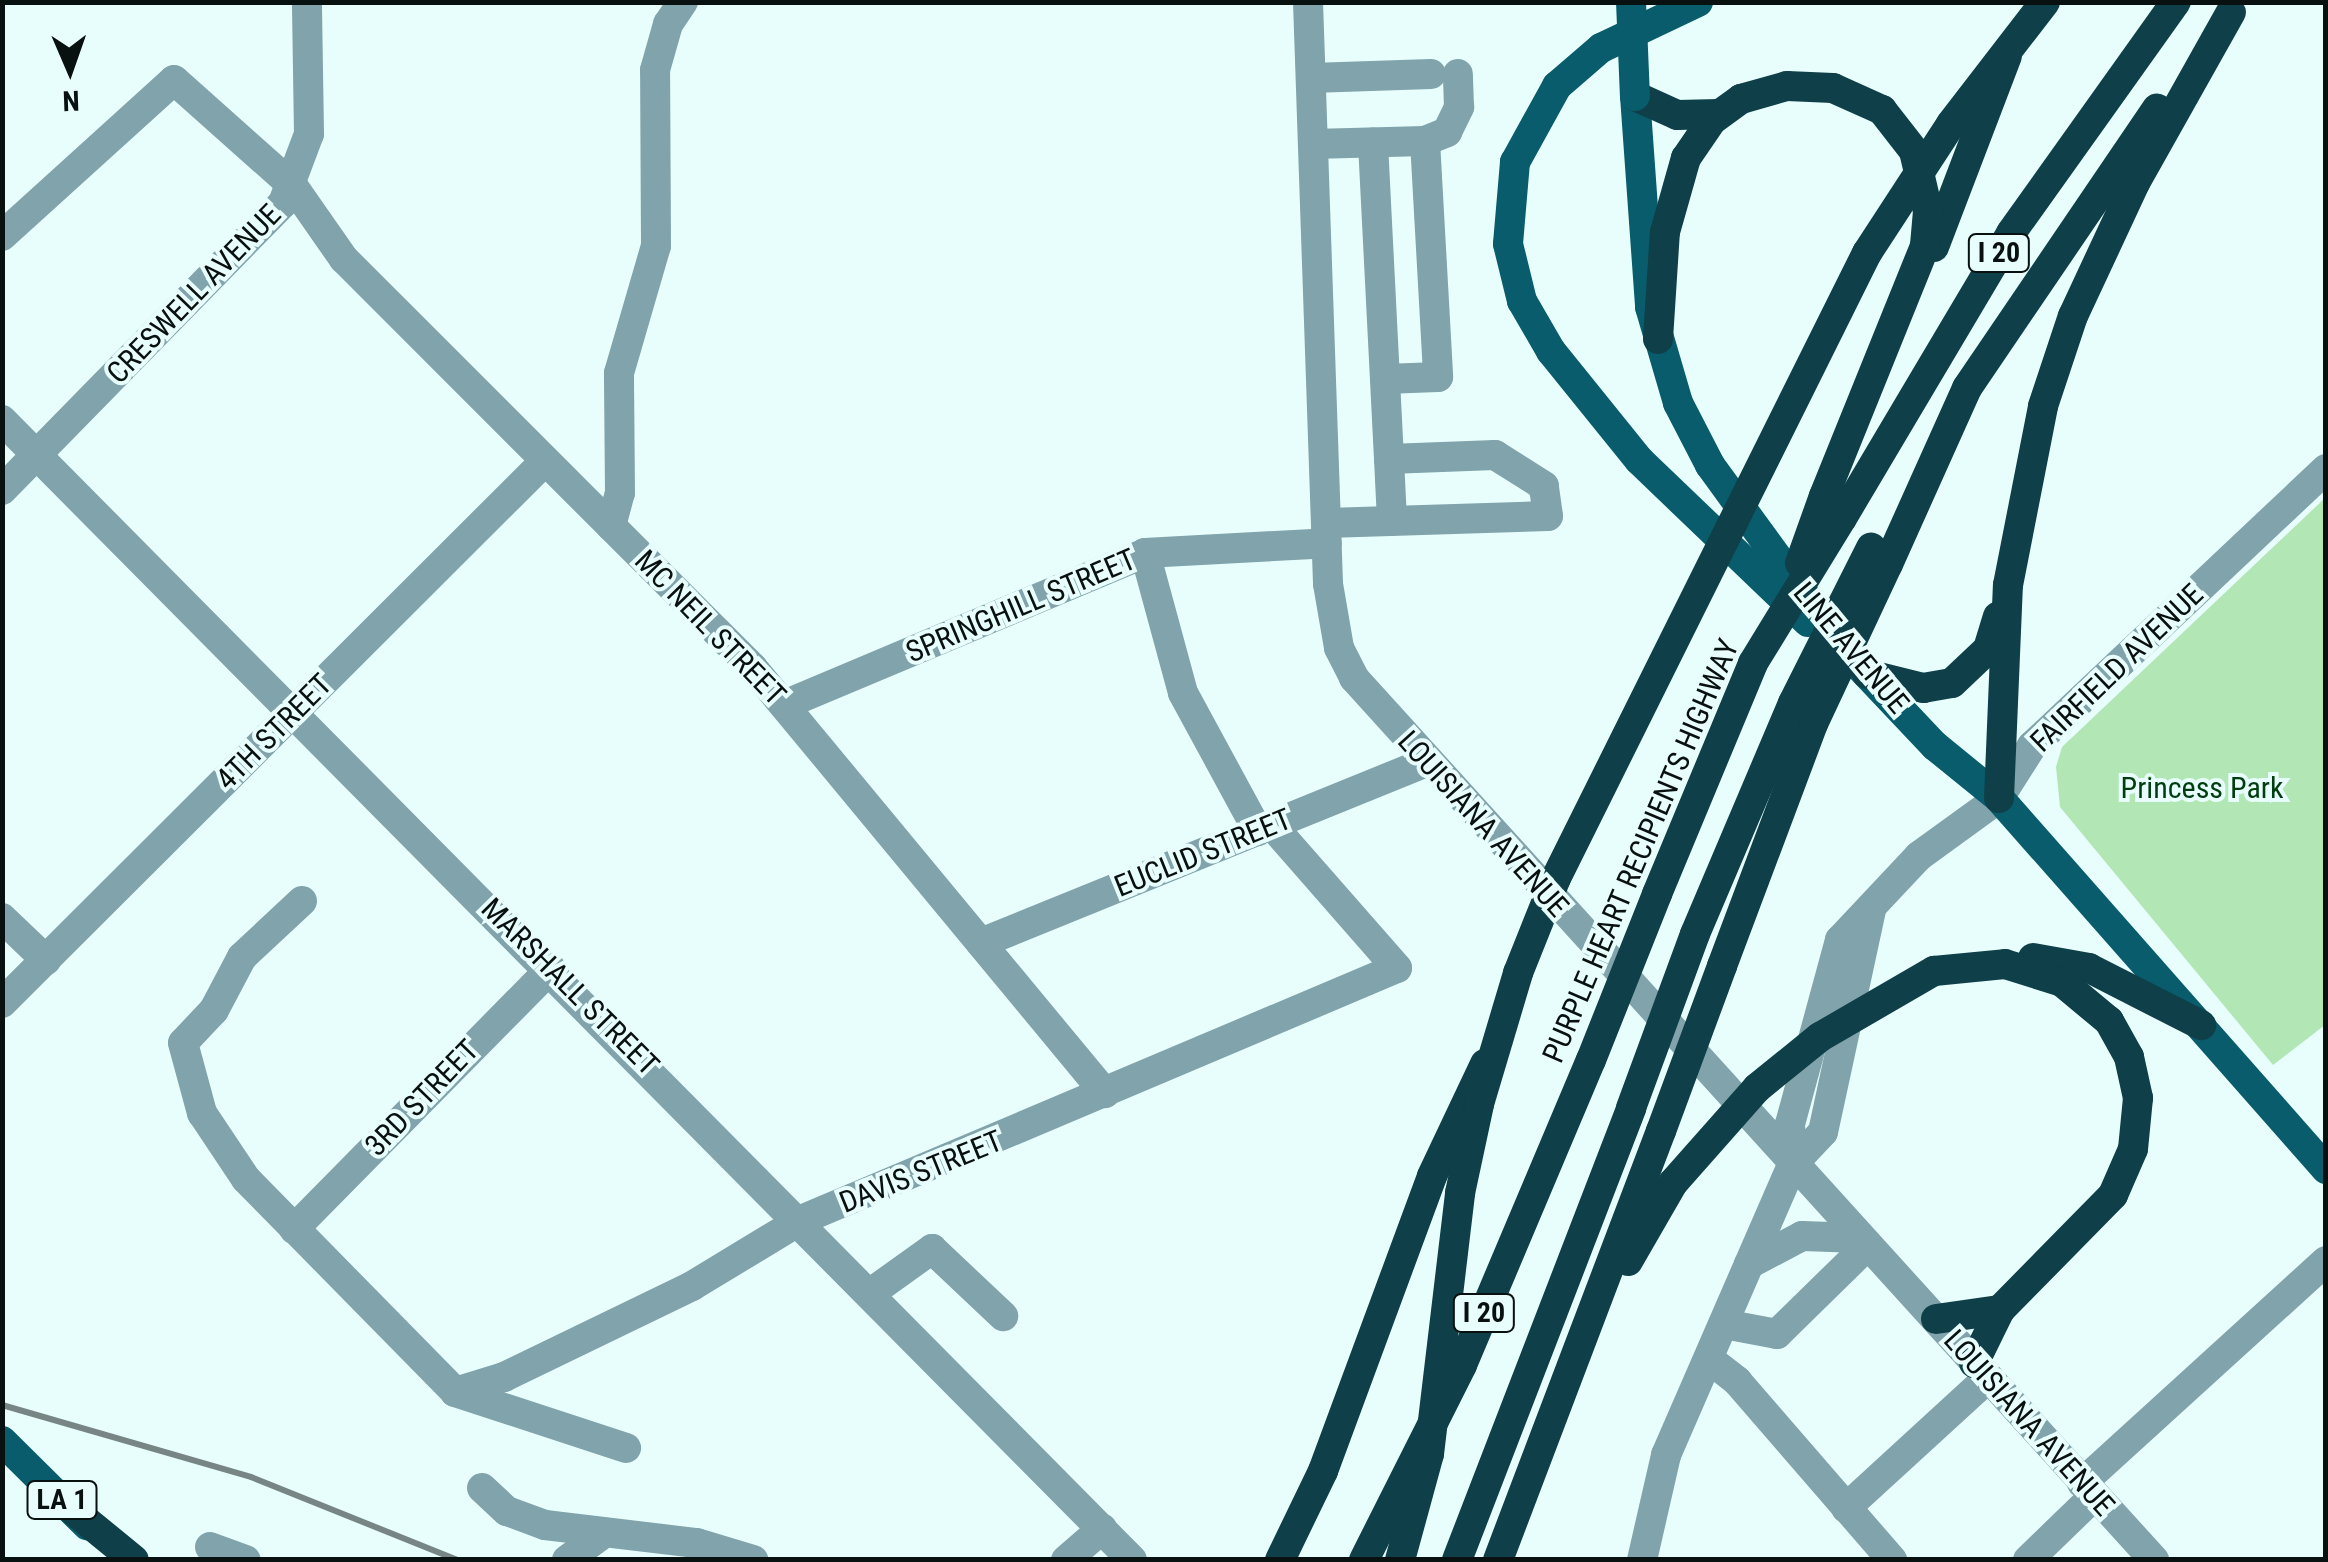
<!DOCTYPE html>
<html>
<head>
<meta charset="utf-8">
<style>
	body { margin:0 }
	#map { position:relative; width:2328px; height:1562px; overflow:hidden; background:#e8fefc; font-family:"Roboto Condensed",sans-serif }
	div>[style] { position:absolute }
	[style*='--x'] { left:calc(var(--x)*1px); top:calc(var(--y)*1px); width:calc(var(--w)*1px); rotate:calc(var(--a)*1deg) }
	.green>* { inset:0; background:#b2e7b5 }
	.minor>* { height:30px; margin:-15px; padding:0 15px; transform-origin:15px; border-radius:15px; background:#81a3ab }
	.major>* { height:30px; margin:-15px; padding:0 15px; transform-origin:15px; border-radius:15px; background:#095c6b }
	.highway>* { height:30px; margin:-15px; padding:0 15px; transform-origin:15px; border-radius:15px; background:#0f3f49 }
	.rail>* { height:6px; margin:-3px; padding:0 3px; transform-origin:3px; border-radius:3px; background:#778685 }
	.major-bridge>* { height:30px; margin:-15px; padding:0 15px; transform-origin:15px; border-radius:15px; background:#095c6b }
	.highway-bridge>* { height:30px; margin:-15px; padding:0 15px; transform-origin:15px; border-radius:15px; background:#0f3f49 }
	span { translate:-50% -50%; white-space:nowrap; text-align:center; line-height:1.15; -webkit-text-stroke:8px #e8fefc; paint-order:stroke }
	.shield-label span { padding:2px 8px; background:#e8fefc; border:2px solid; border-radius:8px; -webkit-text-stroke-width:0 }
	.shield-label { font-size:28px; color:#091110; font-weight:700 }
	.street-label { font-size:30px; color:#091110 }
	.park-label { font-size:30px; color:#013d0f }
	.frame { position:absolute; inset:0; border:5px solid #091110; pointer-events:none }
	.north { position:absolute; left:20px; top:20px; width:100px; height:100px; -webkit-text-stroke:8px #e8fefc; paint-order:stroke; rotate:178deg; font-size:28px; font-weight:700; line-height:40px; text-align:center; color:#091110 }
	.north::after { content:''; display:block; margin:auto; width:35px; height:45px; background:#091110; clip-path:polygon(50% 0,100% 100%,50% 72%,0 100%) }
</style>
</head>
<body>
<div id="map">
	<div class="green">
		<i style="clip-path:polygon(2325px 498px,2325px 1025px,2273px 1065px,2060px 807px,2056px 767px,2062px 747px)"></i>
	</div>
	<div class="minor">
		<i style="--x:1308;--y:2;--w:582;--a:88.03"></i>
		<i style="--x:1328;--y:584;--w:65;--a:80.2"></i>
		<i style="--x:1339;--y:648;--w:34;--a:63"></i>
		<i style="--x:1354;--y:678;--w:1191;--a:47.79"></i>
		<i style="--x:1311;--y:78;--w:120;--a:-1.9"></i>
		<i style="--x:1425;--y:141;--w:24;--a:-22"></i>
		<i style="--x:1447;--y:132;--w:28;--a:-64"></i>
		<i style="--x:1459;--y:107;--w:33;--a:-92"></i>
		<i style="--x:1313;--y:144;--w:112;--a:-1.5"></i>
		<i style="--x:1425;--y:141;--w:236;--a:86.8"></i>
		<i style="--x:1438;--y:377;--w:53;--a:177.8"></i>
		<i style="--x:2;--y:236;--w:232;--a:-42.2"></i>
		<i style="--x:174;--y:80;--w:159;--a:41.7"></i>
		<i style="--x:293;--y:186;--w:89;--a:55.1"></i>
		<i style="--x:344;--y:259;--w:578;--a:45"></i>
		<i style="--x:753;--y:668;--w:552;--a:50.37"></i>
		<i style="--x:2;--y:420;--w:1605;--a:45.25"></i>
		<i style="--x:1389;--y:459;--w:62;--a:87.2"></i>
		<i style="--x:2;--y:490;--w:402;--a:-45.6"></i>
		<i style="--x:283;--y:203;--w:74;--a:-69.4"></i>
		<i style="--x:309;--y:134;--w:132;--a:-90.9"></i>
		<i style="--x:1327;--y:523;--w:221;--a:-1.8"></i>
		<i style="--x:1548;--y:516;--w:30;--a:-98"></i>
		<i style="--x:1544;--y:486;--w:58;--a:-147.7"></i>
		<i style="--x:1495;--y:455;--w:106;--a:177.8"></i>
		<i style="--x:1389;--y:459;--w:317;--a:-92.9"></i>
		<i style="--x:611;--y:526;--w:34;--a:-75"></i>
		<i style="--x:620;--y:493;--w:120;--a:-90.5"></i>
		<i style="--x:619;--y:373;--w:132;--a:-73.8"></i>
		<i style="--x:656;--y:246;--w:176;--a:-90.3"></i>
		<i style="--x:655;--y:70;--w:48;--a:-74.2"></i>
		<i style="--x:668;--y:24;--w:27;--a:-56"></i>
		<i style="--x:1145;--y:553;--w:145;--a:74.8"></i>
		<i style="--x:1183;--y:693;--w:157;--a:61.5"></i>
		<i style="--x:784;--y:705;--w:392;--a:-22.8"></i>
		<i style="--x:1145;--y:553;--w:182;--a:-3.1"></i>
		<i style="--x:302;--y:901;--w:82;--a:137"></i>
		<i style="--x:242;--y:957;--w:60;--a:117.8"></i>
		<i style="--x:214;--y:1010;--w:45;--a:133.2"></i>
		<i style="--x:183;--y:1043;--w:73;--a:74.8"></i>
		<i style="--x:202;--y:1113;--w:79;--a:56.3"></i>
		<i style="--x:246;--y:1179;--w:298;--a:45.5"></i>
		<i style="--x:455;--y:1392;--w:180;--a:18.1"></i>
		<i style="--x:2;--y:918;--w:61;--a:43.7"></i>
		<i style="--x:981;--y:943;--w:480;--a:-22.1"></i>
		<i style="--x:2;--y:1003;--w:767;--a:-44.95"></i>
		<i style="--x:1792;--y:1165;--w:41;--a:-92.8"></i>
		<i style="--x:1790;--y:1124;--w:191;--a:-74.8"></i>
		<i style="--x:1840;--y:940;--w:115;--a:-46.8"></i>
		<i style="--x:1919;--y:856;--w:99;--a:-35.9"></i>
		<i style="--x:1999;--y:798;--w:62;--a:-57.6"></i>
		<i style="--x:2032;--y:746;--w:404;--a:-43.3"></i>
		<i style="--x:294;--y:1229;--w:366;--a:-45.4"></i>
		<i style="--x:1749;--y:1264;--w:60;--a:-27.8"></i>
		<i style="--x:1802;--y:1236;--w:58;--a:2"></i>
		<i style="--x:872;--y:1292;--w:74;--a:-35.6"></i>
		<i style="--x:932;--y:1249;--w:98;--a:43.3"></i>
		<i style="--x:1724;--y:1324;--w:54;--a:10.7"></i>
		<i style="--x:1777;--y:1334;--w:126;--a:-44.4"></i>
		<i style="--x:1709;--y:1359;--w:36;--a:38"></i>
		<i style="--x:1737;--y:1381;--w:237;--a:49.1"></i>
		<i style="--x:455;--y:1392;--w:51;--a:-17"></i>
		<i style="--x:504;--y:1377;--w:209;--a:-25.8"></i>
		<i style="--x:692;--y:1286;--w:127;--a:-31.2"></i>
		<i style="--x:801;--y:1220;--w:647;--a:-22.92"></i>
		<i style="--x:1397;--y:968;--w:190;--a:-131.2"></i>
		<i style="--x:2082;--y:1483;--w:330;--a:-42.3"></i>
		<i style="--x:482;--y:1488;--w:34;--a:43"></i>
		<i style="--x:507;--y:1511;--w:40;--a:20.2"></i>
		<i style="--x:545;--y:1525;--w:153;--a:6.8"></i>
		<i style="--x:697;--y:1543;--w:59;--a:16.9"></i>
		<i style="--x:1846;--y:1508;--w:193;--a:-42.5"></i>
		<i style="--x:210;--y:1547;--w:38;--a:20"></i>
		<i style="--x:567;--y:1560;--w:41;--a:-36"></i>
		<i style="--x:1066;--y:1560;--w:48;--a:-40.7"></i>
		<i style="--x:1642;--y:1560;--w:108;--a:-77.1"></i>
		<i style="--x:1666;--y:1455;--w:316;--a:-66.5"></i>
		<i style="--x:1792;--y:1165;--w:45;--a:-46.8"></i>
		<i style="--x:1823;--y:1132;--w:227;--a:-77.8"></i>
		<i style="--x:2028;--y:1560;--w:92;--a:-44.1"></i>
	</div>
	<div class="major">
		<i style="--x:1698;--y:2;--w:107;--a:154.6"></i>
		<i style="--x:1601;--y:48;--w:58;--a:139.2"></i>
		<i style="--x:1557;--y:86;--w:87;--a:118.9"></i>
		<i style="--x:1515;--y:162;--w:82;--a:94.9"></i>
		<i style="--x:1508;--y:244;--w:59;--a:76.2"></i>
		<i style="--x:1522;--y:301;--w:58;--a:59.9"></i>
		<i style="--x:1551;--y:351;--w:140;--a:51.1"></i>
		<i style="--x:1639;--y:460;--w:234;--a:43.8"></i>
		<i style="--x:1635;--y:96;--w:212;--a:85.9"></i>
		<i style="--x:1650;--y:307;--w:100;--a:73.7"></i>
		<i style="--x:1678;--y:403;--w:70;--a:62.7"></i>
		<i style="--x:1710;--y:465;--w:231;--a:54"></i>
		<i style="--x:1846;--y:652;--w:129;--a:46.6"></i>
		<i style="--x:1935;--y:746;--w:82;--a:39.1"></i>
		<i style="--x:1999;--y:798;--w:495;--a:48.6"></i>
		<i style="--x:2;--y:1441;--w:120;--a:44.7"></i>
	</div>
	<div class="highway">
		<i style="--x:1635;--y:96;--w:46;--a:24.3"></i>
		<i style="--x:1677;--y:115;--w:42;--a:-1.4"></i>
		<i style="--x:1934;--y:247;--w:204;--a:-69.1"></i>
		<i style="--x:1658;--y:339;--w:107;--a:-86.3"></i>
		<i style="--x:1665;--y:232;--w:77;--a:-74.2"></i>
		<i style="--x:1686;--y:158;--w:46;--a:-55.6"></i>
		<i style="--x:1712;--y:120;--w:36;--a:-36"></i>
		<i style="--x:1741;--y:99;--w:48;--a:-15.8"></i>
		<i style="--x:1787;--y:86;--w:46;--a:2.5"></i>
		<i style="--x:1833;--y:88;--w:54;--a:24.2"></i>
		<i style="--x:1882;--y:110;--w:52;--a:52"></i>
		<i style="--x:1914;--y:151;--w:62;--a:76.9"></i>
		<i style="--x:1928;--y:211;--w:35;--a:95"></i>
		<i style="--x:1925;--y:246;--w:270;--a:112"></i>
		<i style="--x:1842;--y:518;--w:331;--a:-59.3"></i>
		<i style="--x:2011;--y:233;--w:284;--a:-54.5"></i>
		<i style="--x:1888;--y:564;--w:193;--a:-65.8"></i>
		<i style="--x:1967;--y:388;--w:338;--a:-55.8"></i>
		<i style="--x:1867;--y:674;--w:58;--a:14"></i>
		<i style="--x:1923;--y:688;--w:29;--a:-10"></i>
		<i style="--x:1952;--y:683;--w:50;--a:-43.4"></i>
		<i style="--x:1988;--y:649;--w:34;--a:-73"></i>
		<i style="--x:1999;--y:798;--w:213;--a:-87.6"></i>
		<i style="--x:2008;--y:585;--w:182;--a:-78.9"></i>
		<i style="--x:2043;--y:406;--w:95;--a:-71.6"></i>
		<i style="--x:2073;--y:316;--w:147;--a:-65"></i>
		<i style="--x:2135;--y:183;--w:196;--a:-60.7"></i>
		<i style="--x:1657;--y:894;--w:250;--a:-67.4"></i>
		<i style="--x:1695;--y:934;--w:251;--a:-67"></i>
		<i style="--x:2033;--y:958;--w:57;--a:10.1"></i>
		<i style="--x:2089;--y:968;--w:126;--a:27"></i>
		<i style="--x:1722;--y:966;--w:259;--a:-69.4"></i>
		<i style="--x:1934;--y:971;--w:71;--a:-5.6"></i>
		<i style="--x:2005;--y:964;--w:60;--a:17.5"></i>
		<i style="--x:2062;--y:982;--w:61;--a:39.7"></i>
		<i style="--x:2109;--y:1021;--w:41;--a:60.9"></i>
		<i style="--x:2129;--y:1057;--w:42;--a:77.6"></i>
		<i style="--x:2138;--y:1098;--w:51;--a:95.6"></i>
		<i style="--x:2133;--y:1149;--w:50;--a:113.5"></i>
		<i style="--x:2113;--y:1195;--w:161;--a:134.5"></i>
		<i style="--x:2000;--y:1310;--w:59;--a:116.1"></i>
		<i style="--x:1628;--y:1261;--w:90;--a:-60"></i>
		<i style="--x:1936;--y:1319;--w:65;--a:-8"></i>
		<i style="--x:68;--y:1506;--w:85;--a:39.3"></i>
		<i style="--x:1280;--y:1560;--w:99;--a:-64.2"></i>
		<i style="--x:1323;--y:1471;--w:314;--a:-69.7"></i>
		<i style="--x:1432;--y:1176;--w:124;--a:-64.7"></i>
		<i style="--x:1364;--y:1560;--w:218;--a:-63.3"></i>
		<i style="--x:1462;--y:1365;--w:331;--a:-67.1"></i>
		<i style="--x:1457;--y:1560;--w:484;--a:-68.9"></i>
		<i style="--x:1498;--y:1560;--w:459;--a:-69.2"></i>
	</div>
	<div class="rail">
		<i style="--x:2;--y:1405;--w:259;--a:16.1"></i>
		<i style="--x:251;--y:1477;--w:222;--a:21.9"></i>
	</div>
	<div class="major-bridge">
		<i style="--x:1631;--y:2;--w:94;--a:87.6"></i>
	</div>
	<div class="highway-bridge">
		<i style="--x:1800;--y:563;--w:71;--a:-70.3"></i>
		<i style="--x:1753;--y:663;--w:170;--a:-58.5"></i>
		<i style="--x:1793;--y:703;--w:174;--a:-63.3"></i>
		<i style="--x:1813;--y:724;--w:177;--a:-64.9"></i>
		<i style="--x:1591;--y:1060;--w:179;--a:-68.3"></i>
		<i style="--x:1631;--y:1108;--w:185;--a:-69.8"></i>
		<i style="--x:1661;--y:1131;--w:176;--a:-69.7"></i>
		<i style="--x:1673;--y:1183;--w:127;--a:-48.5"></i>
		<i style="--x:1757;--y:1088;--w:81;--a:-39"></i>
		<i style="--x:1820;--y:1037;--w:132;--a:-30.1"></i>
		<i style="--x:1400;--y:1560;--w:110;--a:-74.7"></i>
		<i style="--x:1429;--y:1454;--w:263;--a:-83.2"></i>
		<i style="--x:1460;--y:1193;--w:91;--a:-77.9"></i>
		<i style="--x:1479;--y:1104;--w:137;--a:-73.4"></i>
		<i style="--x:1518;--y:973;--w:102;--a:-68.2"></i>
		<i style="--x:1556;--y:878;--w:698;--a:-63.55"></i>
		<i style="--x:1867;--y:253;--w:154;--a:-56.9"></i>
		<i style="--x:1951;--y:124;--w:154;--a:-52.4"></i>
	</div>
	<div class="shield-label">
		<span style="left:1999px;top:253px">I 20</span>
		<span style="left:1484px;top:1313px">I 20</span>
		<span style="left:62px;top:1500px">LA 1</span>
	</div>
	<div class="street-label">
		<span style="left:194px;top:294px;rotate:-46deg">CRESWELL AVENUE</span>
		<span style="left:1021px;top:606px;rotate:-23deg">SPRINGHILL STREET</span>
		<span style="left:710px;top:628px;rotate:46deg">MC NEIL STREET</span>
		<span style="left:1851px;top:648px;rotate:50deg">LINE AVENUE</span>
		<span style="left:2117px;top:668px;rotate:-44deg">FAIRFIELD AVENUE</span>
		<span style="left:274px;top:732px;rotate:-45deg">4TH STREET</span>
		<span style="left:1483px;top:824px;rotate:48deg">LOUISIANA AVENUE</span>
		<span style="left:1641px;top:851px;rotate:-67deg">PURPLE HEART RECIPIENTS HIGHWAY</span>
		<span style="left:1203px;top:853px;rotate:-22deg">EUCLID STREET</span>
		<span style="left:570px;top:987px;rotate:45deg">MARSHALL STREET</span>
		<span style="left:422px;top:1098px;rotate:-46deg">3RD STREET</span>
		<span style="left:921px;top:1172px;rotate:-22deg">DAVIS STREET</span>
		<span style="left:2029px;top:1423px;rotate:48deg">LOUISIANA AVENUE</span>
	</div>
	<div class="park-label">
		<span style="left:2202px;top:788px">Princess Park</span>
	</div>
	<div class="frame"></div>
	<div class="north">N</div>
</div>
</body>
</html>
